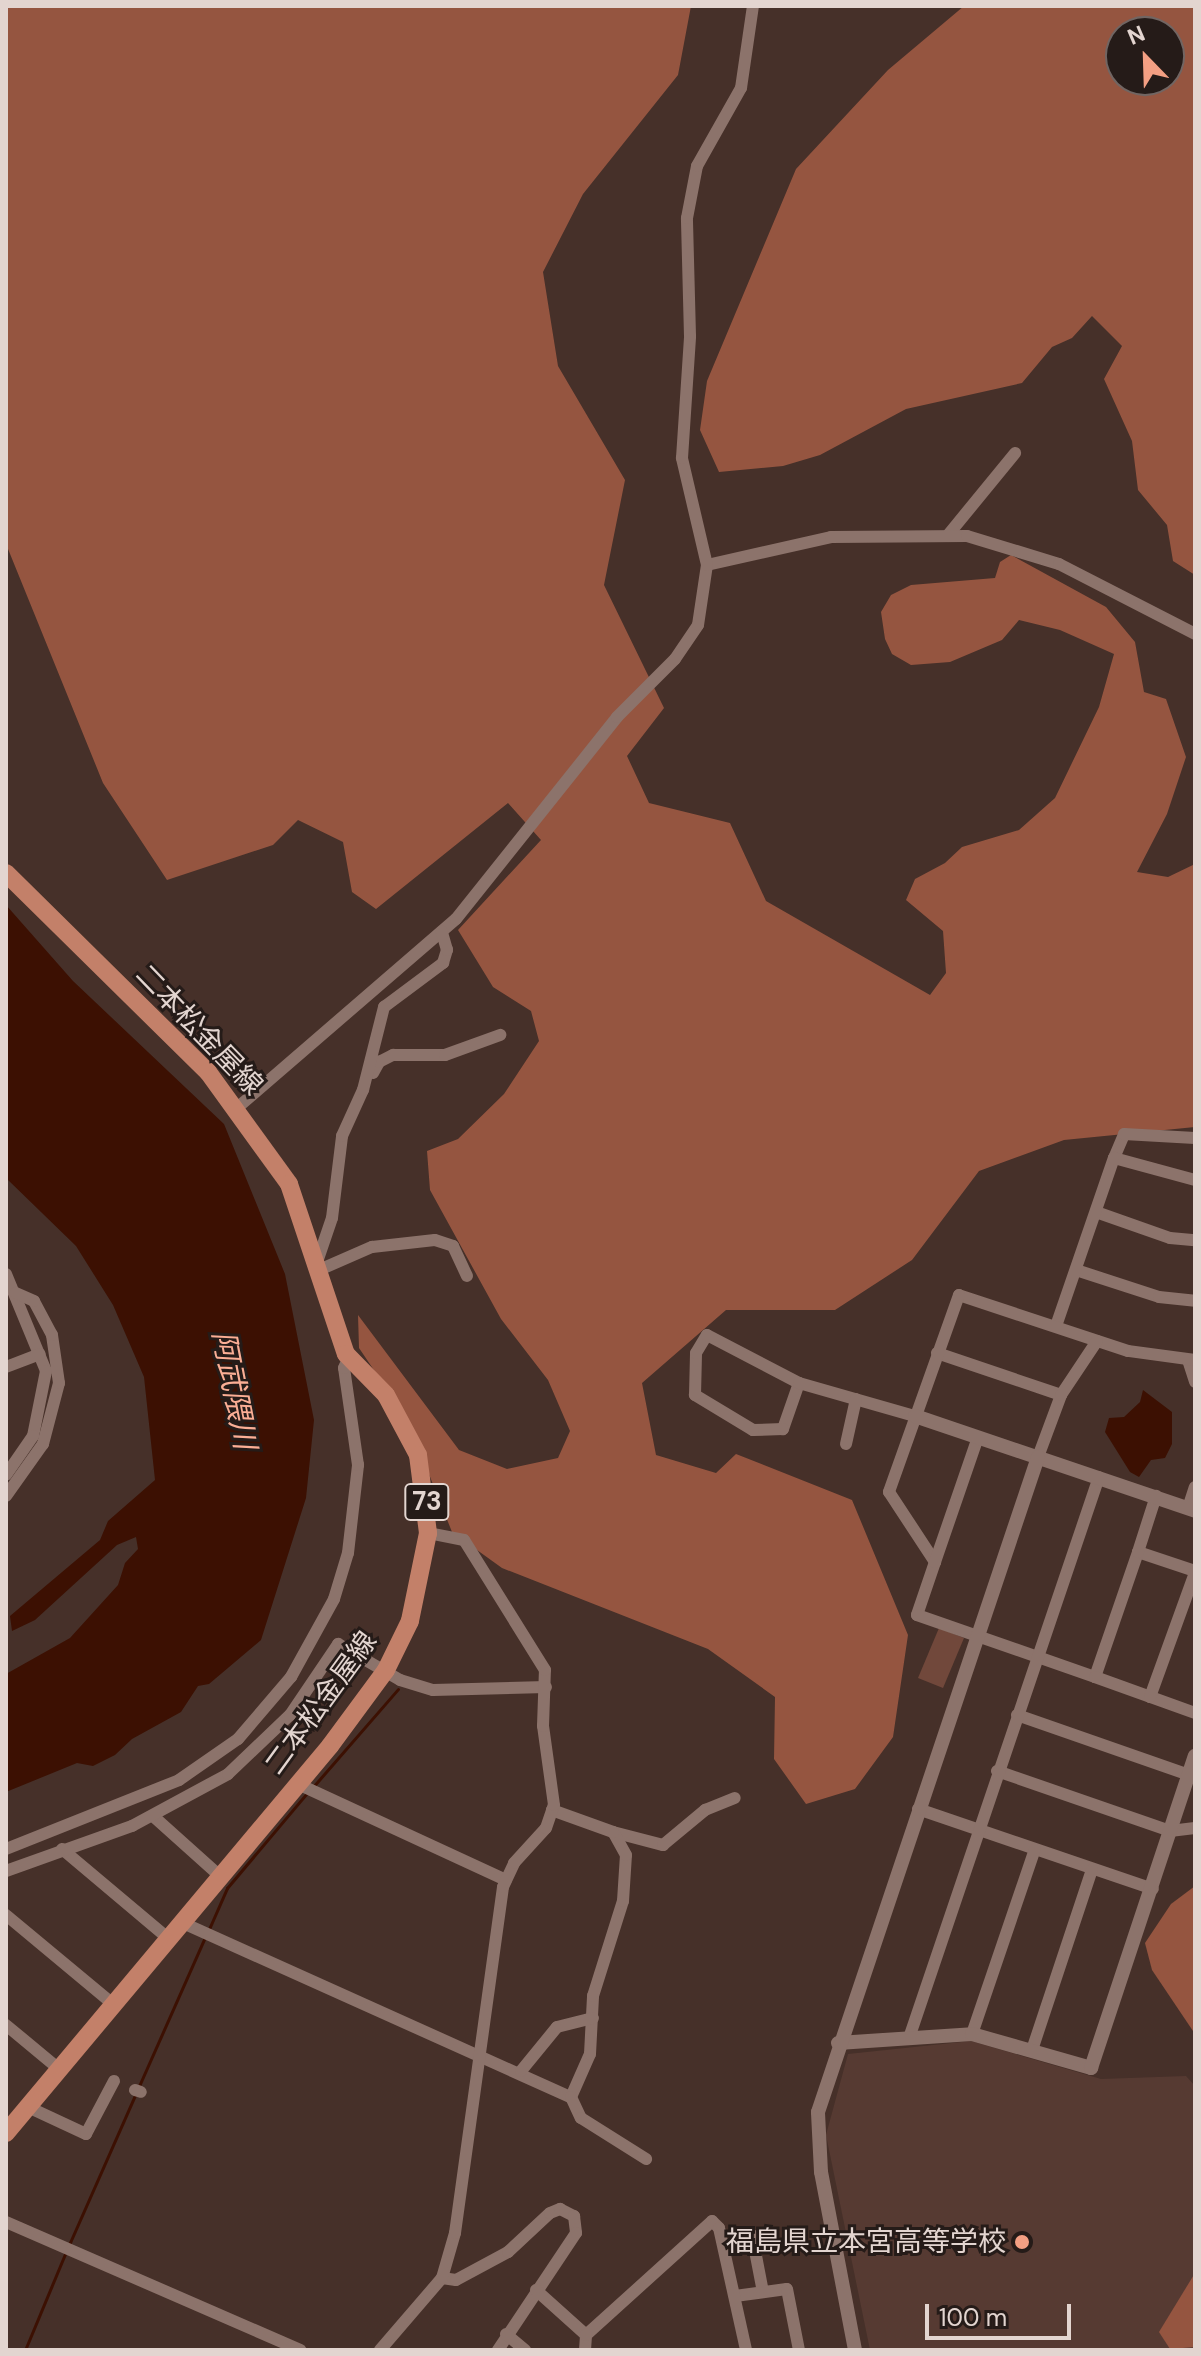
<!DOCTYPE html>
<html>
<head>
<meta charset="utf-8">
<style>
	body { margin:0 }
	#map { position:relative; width:1201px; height:2356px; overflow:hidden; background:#463029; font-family:"DM Sans","Noto Sans JP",sans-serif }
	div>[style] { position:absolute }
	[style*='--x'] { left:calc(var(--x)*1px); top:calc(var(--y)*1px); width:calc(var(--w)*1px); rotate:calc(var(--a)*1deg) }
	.built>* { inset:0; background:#563a32 }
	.green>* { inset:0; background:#71483b }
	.forest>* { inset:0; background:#955540 }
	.water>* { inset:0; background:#3c1002 }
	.stream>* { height:3px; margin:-1.5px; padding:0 1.5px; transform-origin:1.5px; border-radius:1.5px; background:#3c1002 }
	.minor>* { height:12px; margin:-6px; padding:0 6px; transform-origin:6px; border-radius:6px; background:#8c736b }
	.tertiary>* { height:14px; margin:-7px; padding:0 7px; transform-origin:7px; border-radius:7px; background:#8c736b }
	.primary>* { height:18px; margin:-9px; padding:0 9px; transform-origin:9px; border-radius:9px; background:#c38069 }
	.dots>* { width:22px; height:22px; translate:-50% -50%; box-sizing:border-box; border:4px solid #251b18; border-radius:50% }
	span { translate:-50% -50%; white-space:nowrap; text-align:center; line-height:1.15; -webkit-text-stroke:6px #251b18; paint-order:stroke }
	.shield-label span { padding:2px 6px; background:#251b18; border:2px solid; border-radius:6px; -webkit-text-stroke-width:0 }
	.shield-label { font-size:26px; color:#e3d5d0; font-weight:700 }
	.street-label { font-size:28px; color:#e3d5d0 }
	.poi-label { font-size:28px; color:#e3d5d0 }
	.right { translate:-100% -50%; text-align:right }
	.water-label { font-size:30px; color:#fbae95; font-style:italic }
	.frame { position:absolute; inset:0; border:8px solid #e3d5d0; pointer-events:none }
	.north { position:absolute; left:1105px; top:16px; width:80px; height:80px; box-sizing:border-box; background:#251b18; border:2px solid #716562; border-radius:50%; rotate:337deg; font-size:22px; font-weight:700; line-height:32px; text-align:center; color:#e3d5d0 }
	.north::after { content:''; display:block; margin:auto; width:28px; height:36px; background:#f39f83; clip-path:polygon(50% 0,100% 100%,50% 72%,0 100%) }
	.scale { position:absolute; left:925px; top:2304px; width:146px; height:36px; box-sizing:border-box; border:4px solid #e3d5d0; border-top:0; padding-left:10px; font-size:24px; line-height:28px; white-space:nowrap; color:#e3d5d0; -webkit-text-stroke:6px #251b18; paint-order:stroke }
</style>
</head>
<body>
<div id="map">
	<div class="built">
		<i style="clip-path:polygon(971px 2041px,1101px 2079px,1186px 2076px,1195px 2086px,1195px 2350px,870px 2350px,826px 2135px,848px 2054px)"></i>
	</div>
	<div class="green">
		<i style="clip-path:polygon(939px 1628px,964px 1638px,943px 1688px,918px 1678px)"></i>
	</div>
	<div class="forest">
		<i style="clip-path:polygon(6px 6px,691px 6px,678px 75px,583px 194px,543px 272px,558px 366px,625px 480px,604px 585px,664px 708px,627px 756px,649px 803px,730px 823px,766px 901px,930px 995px,946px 973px,943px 931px,906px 900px,915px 879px,945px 863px,962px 847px,1019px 830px,1055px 798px,1099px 707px,1114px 654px,1060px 630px,1019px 620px,1002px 640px,950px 662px,911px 665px,892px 654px,885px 639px,881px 612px,891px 595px,911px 585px,995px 578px,1000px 562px,1011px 555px,1106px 607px,1135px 642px,1144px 692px,1166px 699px,1186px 757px,1167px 814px,1137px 872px,1168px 877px,1195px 864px,1195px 1127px,1064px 1140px,979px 1171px,912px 1260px,835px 1310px,726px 1310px,642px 1383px,656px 1455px,716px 1473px,736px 1454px,852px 1500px,908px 1635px,893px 1737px,855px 1789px,806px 1804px,774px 1759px,775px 1697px,708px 1649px,502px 1568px,452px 1532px,407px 1419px,359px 1348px,358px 1315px,459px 1450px,507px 1469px,558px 1458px,570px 1431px,548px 1380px,501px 1319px,430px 1190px,427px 1151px,458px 1139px,504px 1094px,539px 1041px,531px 1011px,493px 987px,458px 930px,541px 840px,508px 803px,376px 909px,352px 892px,343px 842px,298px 820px,273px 845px,167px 880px,103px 783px,6px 544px)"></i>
		<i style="clip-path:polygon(evenodd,964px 6px,1195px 6px,1195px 575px,1173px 561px,1167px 525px,1138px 490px,1132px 441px,1104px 379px,1122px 346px,1092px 316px,1072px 338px,1052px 347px,1022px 383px,906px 409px,820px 455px,783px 466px,719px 472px,700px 430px,707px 381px,796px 169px,888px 70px,964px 6px,1121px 32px,1169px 32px,1169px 80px,1121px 80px,1121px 32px)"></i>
		<i style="clip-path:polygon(1195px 1886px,1195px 2034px,1152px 1970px,1145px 1943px,1171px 1904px)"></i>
		<i style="clip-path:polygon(1195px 2273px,1195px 2347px,1170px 2349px,1159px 2332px)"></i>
	</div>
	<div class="water">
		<i style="clip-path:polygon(6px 905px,73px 981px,224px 1124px,285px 1274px,314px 1420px,306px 1498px,261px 1640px,209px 1684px,198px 1686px,181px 1712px,132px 1739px,115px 1755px,93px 1766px,77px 1763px,6px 1792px,6px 1674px,70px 1638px,118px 1585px,125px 1563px,138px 1549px,136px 1537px,117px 1545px,35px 1620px,12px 1631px,10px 1616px,100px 1540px,108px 1521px,155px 1480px,144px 1377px,113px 1305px,76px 1246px,6px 1178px)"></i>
		<i style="clip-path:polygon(1143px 1390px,1172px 1412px,1172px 1444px,1165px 1458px,1151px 1460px,1139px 1477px,1130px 1472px,1105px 1432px,1109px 1418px,1124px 1417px,1140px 1402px)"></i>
	</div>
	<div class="stream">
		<i style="--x:312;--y:1788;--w:131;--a:-49"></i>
		<i style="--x:209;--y:1929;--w:45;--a:-66.3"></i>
		<i style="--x:227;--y:1888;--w:124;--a:-49.9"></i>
		<i style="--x:139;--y:2086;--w:165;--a:-66.1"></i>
		<i style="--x:68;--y:2247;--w:168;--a:-66.2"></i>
		<i style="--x:25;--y:2350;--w:104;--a:-67.4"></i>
	</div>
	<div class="minor">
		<i style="--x:948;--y:535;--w:106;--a:-50.7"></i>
		<i style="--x:707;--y:565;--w:127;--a:-12.7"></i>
		<i style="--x:831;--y:537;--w:136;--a:-0.4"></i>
		<i style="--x:967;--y:536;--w:96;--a:16.9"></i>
		<i style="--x:1059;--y:564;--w:153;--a:27.2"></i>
		<i style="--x:373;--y:1073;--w:13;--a:-61"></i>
		<i style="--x:379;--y:1062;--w:16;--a:-27"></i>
		<i style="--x:393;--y:1055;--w:52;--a:0"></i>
		<i style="--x:445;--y:1055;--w:59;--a:-20"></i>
		<i style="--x:237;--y:1108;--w:289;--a:-40.8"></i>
		<i style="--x:456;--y:919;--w:258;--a:-51.4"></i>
		<i style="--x:617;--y:717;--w:82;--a:-45"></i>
		<i style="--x:675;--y:659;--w:41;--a:-55.9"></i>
		<i style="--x:698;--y:625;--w:61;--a:-81.5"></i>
		<i style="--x:707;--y:565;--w:110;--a:-103.2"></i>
		<i style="--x:682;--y:458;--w:122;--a:-86.2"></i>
		<i style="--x:690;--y:336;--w:118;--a:-91.5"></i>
		<i style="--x:687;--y:218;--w:53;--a:-79.1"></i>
		<i style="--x:697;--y:166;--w:90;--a:-60.6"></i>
		<i style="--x:741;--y:88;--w:83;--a:-81.7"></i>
		<i style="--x:1114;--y:1158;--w:26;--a:-67"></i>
		<i style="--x:1124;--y:1134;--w:71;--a:3.2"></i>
		<i style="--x:1096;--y:1212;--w:78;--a:19.4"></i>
		<i style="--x:1170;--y:1238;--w:25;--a:5"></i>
		<i style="--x:317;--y:1262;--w:46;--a:-71.2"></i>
		<i style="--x:332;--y:1218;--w:83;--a:-83"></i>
		<i style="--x:342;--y:1136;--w:51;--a:-65.5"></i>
		<i style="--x:363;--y:1090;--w:86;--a:-75.8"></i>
		<i style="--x:384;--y:1007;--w:74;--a:-36.7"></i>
		<i style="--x:443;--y:963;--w:14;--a:-73"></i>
		<i style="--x:447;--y:950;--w:19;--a:-106"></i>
		<i style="--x:319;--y:1270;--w:58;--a:-23.5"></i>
		<i style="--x:372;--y:1247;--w:63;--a:-6.3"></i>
		<i style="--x:435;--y:1240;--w:19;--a:18"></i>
		<i style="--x:453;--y:1246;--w:33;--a:65"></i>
		<i style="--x:1076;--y:1270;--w:87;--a:18"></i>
		<i style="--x:1159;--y:1297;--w:36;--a:6"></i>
		<i style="--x:6;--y:1274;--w:105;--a:67.6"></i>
		<i style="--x:46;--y:1371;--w:66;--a:101.3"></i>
		<i style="--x:33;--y:1436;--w:47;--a:124.7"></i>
		<i style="--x:1056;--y:1326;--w:178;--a:-71"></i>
		<i style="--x:1114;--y:1158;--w:84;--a:15.2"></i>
		<i style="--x:937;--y:1353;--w:131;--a:18.7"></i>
		<i style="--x:1188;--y:1360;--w:23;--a:72"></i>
		<i style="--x:1195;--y:1360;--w:68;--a:-172.3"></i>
		<i style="--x:1128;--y:1351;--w:178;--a:-161.7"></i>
		<i style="--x:959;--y:1295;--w:209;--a:109.6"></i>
		<i style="--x:889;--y:1492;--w:84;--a:56.7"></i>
		<i style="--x:935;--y:1562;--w:56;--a:108.8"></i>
		<i style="--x:917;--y:1615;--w:188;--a:19.2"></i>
		<i style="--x:1095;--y:1677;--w:132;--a:-71"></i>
		<i style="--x:1138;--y:1552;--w:60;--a:18.4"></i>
		<i style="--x:6;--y:1367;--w:36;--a:-21"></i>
		<i style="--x:799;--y:1383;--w:49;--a:109.2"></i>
		<i style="--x:783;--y:1429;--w:30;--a:178"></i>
		<i style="--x:753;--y:1430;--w:68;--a:-148.9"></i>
		<i style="--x:695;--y:1395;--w:42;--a:-88.6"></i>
		<i style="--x:696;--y:1353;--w:21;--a:-59"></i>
		<i style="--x:707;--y:1335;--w:104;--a:27.6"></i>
		<i style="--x:799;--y:1383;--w:121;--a:15.9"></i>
		<i style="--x:846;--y:1444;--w:46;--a:-77.5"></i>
		<i style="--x:1038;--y:1457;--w:66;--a:-69.6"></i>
		<i style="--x:1061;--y:1395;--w:65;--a:-56.3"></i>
		<i style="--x:6;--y:1496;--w:64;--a:-54.6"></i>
		<i style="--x:43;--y:1444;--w:63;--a:-75.3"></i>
		<i style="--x:59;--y:1383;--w:49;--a:-98.3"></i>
		<i style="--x:52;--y:1335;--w:38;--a:-118"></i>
		<i style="--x:34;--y:1301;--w:20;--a:-156"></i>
		<i style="--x:1188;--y:1508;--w:22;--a:-72"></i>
		<i style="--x:1138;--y:1552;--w:59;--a:-72.2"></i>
		<i style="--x:935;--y:1562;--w:132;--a:-71"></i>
		<i style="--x:1095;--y:1677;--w:106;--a:19.8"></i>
		<i style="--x:1150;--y:1697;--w:132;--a:-70.1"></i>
		<i style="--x:1017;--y:1715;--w:182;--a:19.2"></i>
		<i style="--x:997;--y:1771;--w:183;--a:19.1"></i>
		<i style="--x:1170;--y:1831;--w:25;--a:-7"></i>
		<i style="--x:298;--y:1784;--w:229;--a:24.8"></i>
		<i style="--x:918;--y:1809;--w:248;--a:18.8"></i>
		<i style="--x:153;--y:1816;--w:91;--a:41.9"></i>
		<i style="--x:613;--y:1832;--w:52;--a:14.6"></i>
		<i style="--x:663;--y:1845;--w:55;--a:-39.8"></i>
		<i style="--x:705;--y:1810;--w:32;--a:-22"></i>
		<i style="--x:6;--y:1849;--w:186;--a:-21.7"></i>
		<i style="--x:179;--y:1780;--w:72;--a:-34.8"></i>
		<i style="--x:238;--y:1739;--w:82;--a:-49.5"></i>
		<i style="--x:291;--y:1677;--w:89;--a:-61.1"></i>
		<i style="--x:334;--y:1599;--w:48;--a:-73.1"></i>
		<i style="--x:348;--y:1553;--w:89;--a:-83.5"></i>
		<i style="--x:358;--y:1465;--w:98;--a:-98.2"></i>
		<i style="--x:344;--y:1368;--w:12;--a:-66"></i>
		<i style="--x:62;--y:1849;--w:140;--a:40.1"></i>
		<i style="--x:6;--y:1871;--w:134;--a:-19.7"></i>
		<i style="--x:132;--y:1826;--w:109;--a:-28.4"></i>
		<i style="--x:228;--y:1774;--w:86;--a:-43.6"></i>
		<i style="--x:290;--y:1715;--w:86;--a:-55.9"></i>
		<i style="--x:338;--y:1644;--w:72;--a:30.1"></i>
		<i style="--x:400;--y:1680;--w:34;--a:17"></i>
		<i style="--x:433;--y:1690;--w:113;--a:-1.5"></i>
		<i style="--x:6;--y:1915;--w:139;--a:39.8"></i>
		<i style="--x:183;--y:1923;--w:425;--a:24.2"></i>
		<i style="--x:571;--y:2097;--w:47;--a:-66.2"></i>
		<i style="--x:590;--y:2054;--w:58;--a:-87"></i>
		<i style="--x:593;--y:1996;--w:100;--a:-72.5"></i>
		<i style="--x:623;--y:1901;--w:46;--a:-86.3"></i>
		<i style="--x:626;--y:1855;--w:26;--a:-119"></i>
		<i style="--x:613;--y:1832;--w:65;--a:-160.2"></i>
		<i style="--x:6;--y:2025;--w:69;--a:39.7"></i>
		<i style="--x:972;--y:2034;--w:195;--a:-71.2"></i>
		<i style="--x:909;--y:2038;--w:592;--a:-71.29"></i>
		<i style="--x:1032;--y:2050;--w:190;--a:-71.6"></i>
		<i style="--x:521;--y:2071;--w:57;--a:-50.7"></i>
		<i style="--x:557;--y:2027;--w:37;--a:-14"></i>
		<i style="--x:135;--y:2090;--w:6;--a:18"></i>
		<i style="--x:571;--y:2097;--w:23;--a:65"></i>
		<i style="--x:581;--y:2118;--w:77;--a:32.2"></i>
		<i style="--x:28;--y:2107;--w:64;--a:25"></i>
		<i style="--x:86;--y:2134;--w:60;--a:-62.2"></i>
		<i style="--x:6;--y:2222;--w:321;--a:23.5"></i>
		<i style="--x:752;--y:2235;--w:58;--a:79.1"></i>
		<i style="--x:442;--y:2278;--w:14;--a:8"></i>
		<i style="--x:456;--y:2280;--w:59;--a:-28.3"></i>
		<i style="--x:508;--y:2252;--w:57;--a:-42.9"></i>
		<i style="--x:550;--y:2213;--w:11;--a:-22"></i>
		<i style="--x:560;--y:2209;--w:16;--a:27"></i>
		<i style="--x:574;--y:2216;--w:17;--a:83"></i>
		<i style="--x:576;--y:2233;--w:141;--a:123.7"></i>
		<i style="--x:536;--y:2290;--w:67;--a:42"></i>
		<i style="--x:735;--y:2296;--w:52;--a:-7.7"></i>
		<i style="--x:787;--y:2289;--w:62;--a:78.9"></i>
		<i style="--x:506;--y:2334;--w:25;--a:40"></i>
		<i style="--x:380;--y:2350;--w:95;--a:-49.3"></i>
		<i style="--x:442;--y:2278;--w:47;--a:-73.9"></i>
		<i style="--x:455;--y:2233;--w:349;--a:-82.1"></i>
		<i style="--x:503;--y:1887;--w:26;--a:-65"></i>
		<i style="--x:514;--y:1863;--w:47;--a:-47.6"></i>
		<i style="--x:546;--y:1828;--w:24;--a:-71"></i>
		<i style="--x:554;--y:1805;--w:80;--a:-97.9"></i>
		<i style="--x:543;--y:1726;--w:56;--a:-88"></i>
		<i style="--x:545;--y:1670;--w:153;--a:-121.9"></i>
		<i style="--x:464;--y:1540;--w:37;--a:-169"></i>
		<i style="--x:585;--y:2350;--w:15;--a:-86"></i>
		<i style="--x:586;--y:2335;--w:170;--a:-42.1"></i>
		<i style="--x:712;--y:2221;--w:10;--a:45"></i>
		<i style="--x:719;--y:2228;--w:125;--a:77.5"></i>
	</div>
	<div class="tertiary">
		<i style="--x:915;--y:1416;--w:296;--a:18.7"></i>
		<i style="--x:838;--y:2043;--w:134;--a:-3.8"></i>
		<i style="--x:972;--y:2034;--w:124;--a:15.9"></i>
		<i style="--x:1091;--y:2068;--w:329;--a:-71.6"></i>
		<i style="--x:855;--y:2350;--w:181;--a:-100.8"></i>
		<i style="--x:821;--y:2172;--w:60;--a:-92.9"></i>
		<i style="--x:818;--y:2112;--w:691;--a:-71.43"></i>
	</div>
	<div class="primary">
		<i style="--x:6;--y:873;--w:284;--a:44.6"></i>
		<i style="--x:208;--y:1072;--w:138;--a:54.1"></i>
		<i style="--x:289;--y:1184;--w:179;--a:71.5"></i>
		<i style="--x:346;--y:1354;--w:57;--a:45.7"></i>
		<i style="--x:386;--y:1395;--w:68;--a:61.9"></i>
		<i style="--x:418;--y:1455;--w:79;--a:82.7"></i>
		<i style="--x:428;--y:1533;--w:90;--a:101.6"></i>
		<i style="--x:410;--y:1621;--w:55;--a:116.1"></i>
		<i style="--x:386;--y:1670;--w:94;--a:126.4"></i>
		<i style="--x:330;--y:1746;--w:505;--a:129.94"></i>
	</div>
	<div class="dots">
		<i style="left:1022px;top:2242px;background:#f39f83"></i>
	</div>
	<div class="shield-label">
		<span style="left:427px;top:1502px">73</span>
	</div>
	<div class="street-label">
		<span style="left:199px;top:1030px;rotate:46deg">二本松金屋線</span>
		<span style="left:321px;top:1703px;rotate:-54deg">二本松金屋線</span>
	</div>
	<div class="poi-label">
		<span class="right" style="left:1006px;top:2242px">福島県立本宮高等学校</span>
	</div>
	<div class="water-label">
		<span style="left:234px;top:1390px;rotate:79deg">阿武隈川</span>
	</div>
	<div class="frame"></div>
	<div class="north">N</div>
	<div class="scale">100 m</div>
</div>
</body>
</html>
